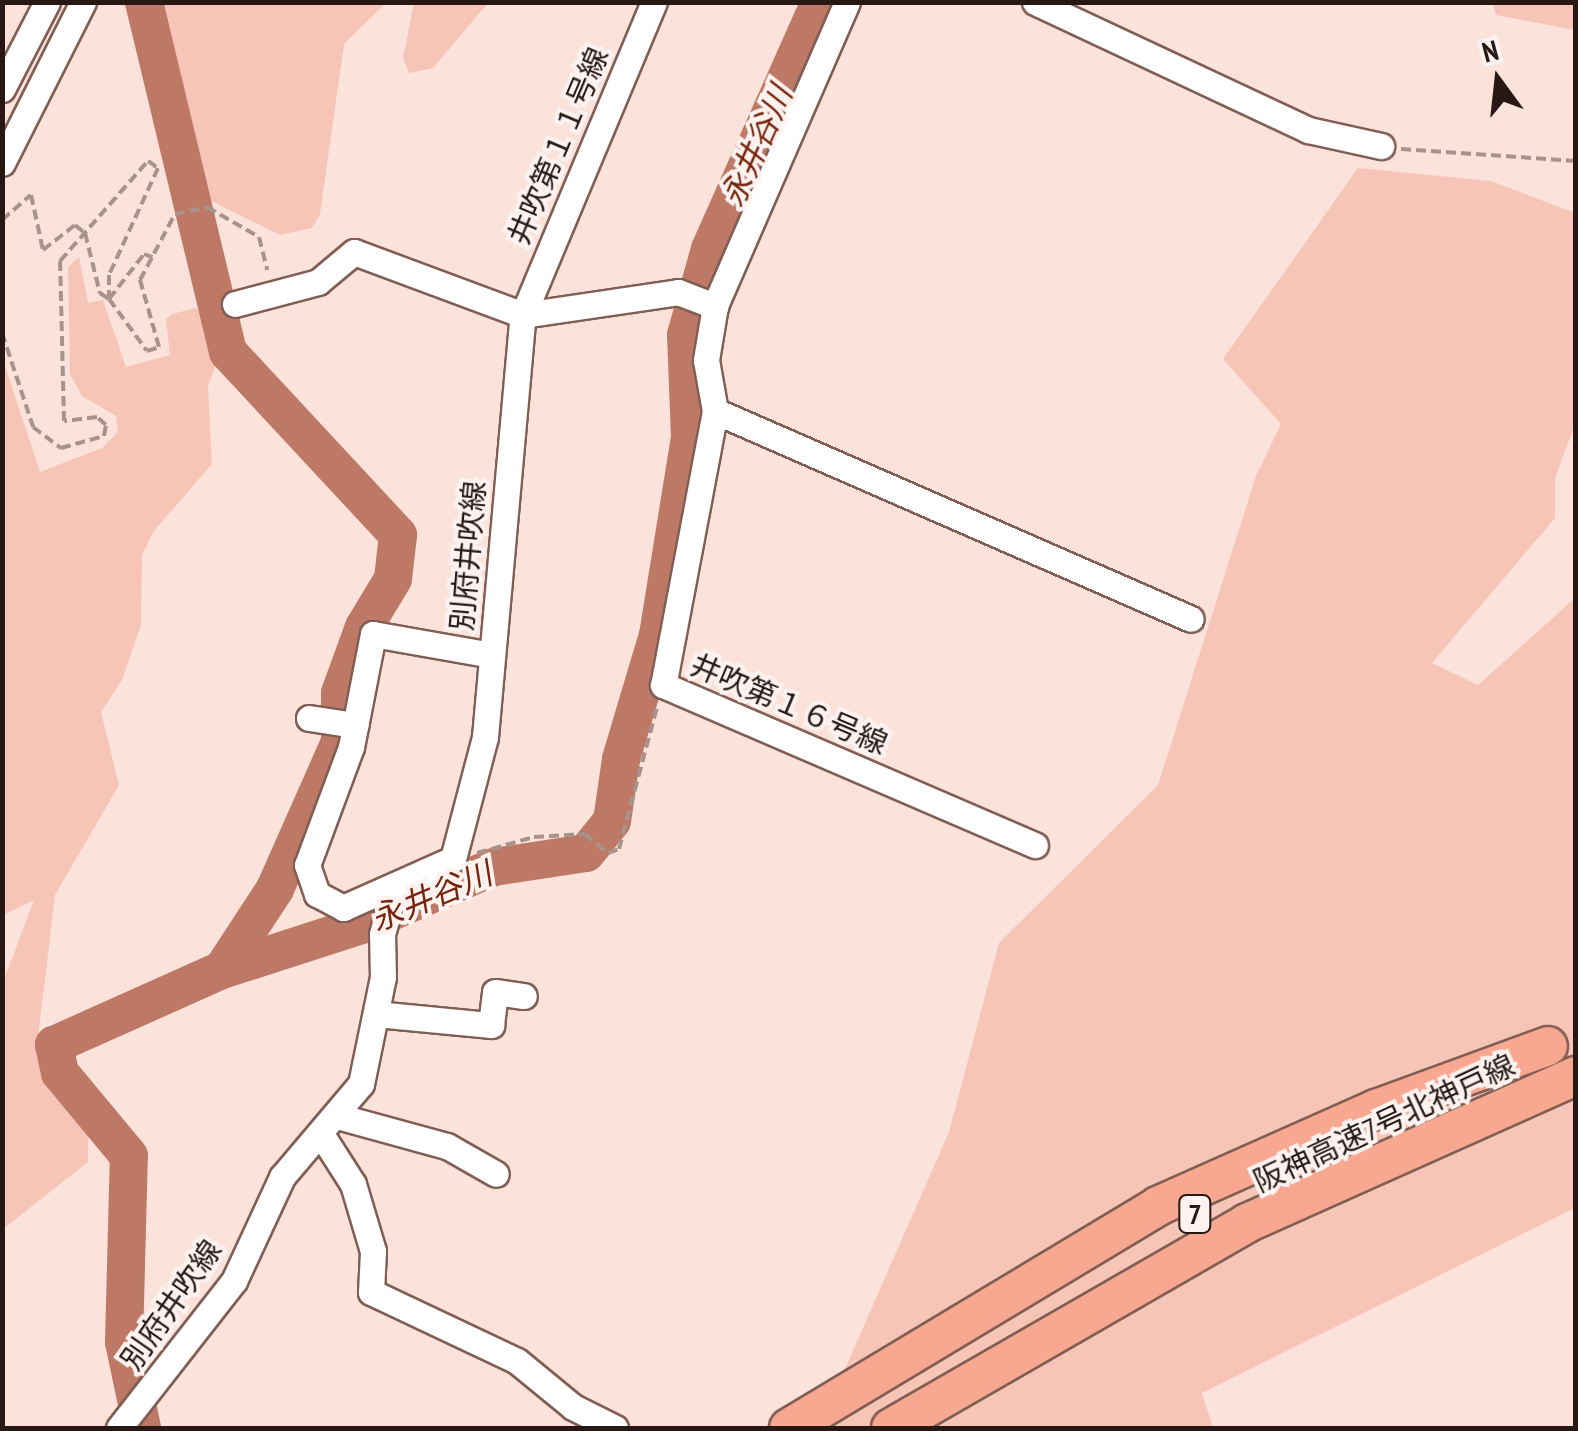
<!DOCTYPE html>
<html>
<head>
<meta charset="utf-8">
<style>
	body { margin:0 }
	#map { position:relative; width:1578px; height:1431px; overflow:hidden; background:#fbe2db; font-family:"PT Sans Narrow","Noto Sans JP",sans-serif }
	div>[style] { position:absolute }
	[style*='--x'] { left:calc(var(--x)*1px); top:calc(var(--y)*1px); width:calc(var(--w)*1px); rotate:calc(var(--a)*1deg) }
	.green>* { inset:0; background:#f7c5b7 }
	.river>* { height:38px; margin:-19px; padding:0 19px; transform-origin:19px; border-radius:19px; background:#be7966 }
	.path>* { height:4px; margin-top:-2px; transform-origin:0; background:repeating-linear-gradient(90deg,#a7928c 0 10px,transparent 0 15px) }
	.roads { filter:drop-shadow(2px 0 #815e54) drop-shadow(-2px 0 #815e54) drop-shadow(0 2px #815e54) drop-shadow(0 -2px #815e54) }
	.minor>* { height:25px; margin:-12.5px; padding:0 12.5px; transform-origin:12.5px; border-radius:12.5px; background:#fff }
	.highway>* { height:38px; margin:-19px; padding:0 19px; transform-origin:19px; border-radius:19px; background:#f8a791 }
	span { translate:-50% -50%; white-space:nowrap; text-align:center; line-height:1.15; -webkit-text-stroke:8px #fcf3f1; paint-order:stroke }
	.shield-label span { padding:2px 8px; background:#fcf3f1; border:2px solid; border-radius:8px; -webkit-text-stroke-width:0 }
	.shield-label { font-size:28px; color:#271814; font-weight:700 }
	.street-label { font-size:30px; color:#271814 }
	.water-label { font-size:32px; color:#78240c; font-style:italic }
	.frame { position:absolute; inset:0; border:5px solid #271814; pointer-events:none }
	.north { position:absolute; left:1448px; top:30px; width:100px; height:100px; -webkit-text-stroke:8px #fcf3f1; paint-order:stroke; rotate:345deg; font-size:28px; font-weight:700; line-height:40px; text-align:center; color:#271814 }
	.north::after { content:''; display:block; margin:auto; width:35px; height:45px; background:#271814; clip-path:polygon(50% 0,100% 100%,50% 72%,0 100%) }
</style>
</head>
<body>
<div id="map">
	<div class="green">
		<i style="clip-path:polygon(154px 3px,386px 3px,344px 44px,320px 214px,312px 228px,280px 235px,199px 195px)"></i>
		<i style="clip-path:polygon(414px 3px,414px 2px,488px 3px,433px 68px,409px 73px,403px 58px)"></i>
		<i style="clip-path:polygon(1493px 3px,1575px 3px,1575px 30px,1496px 15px)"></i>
		<i style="clip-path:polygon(1358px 168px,1491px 181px,1575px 213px,1575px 424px,1555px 478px,1555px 518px,1432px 663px,1478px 685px,1575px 598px,1575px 1208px,1202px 1393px,1213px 1428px,819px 1428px,949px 1132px,999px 943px,1158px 785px,1256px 476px,1281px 424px,1223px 359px)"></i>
		<i style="clip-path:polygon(79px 257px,88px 303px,103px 300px,126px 367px,170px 355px,166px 319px,172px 314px,196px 308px,207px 319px,219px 356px,208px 386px,212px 464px,153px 532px,142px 555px,141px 625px,122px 680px,101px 712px,119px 785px,55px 895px,38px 1038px,59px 1094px,88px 1132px,88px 1162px,3px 1229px,3px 982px,34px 900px,3px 915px,3px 360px,40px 472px,102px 448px,118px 432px,116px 416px,82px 396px,70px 374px,68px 267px)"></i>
	</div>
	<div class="river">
		<i style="--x:144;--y:2;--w:360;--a:76.5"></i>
		<i style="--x:228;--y:352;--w:250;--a:47.1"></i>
		<i style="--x:398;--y:535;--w:44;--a:96.5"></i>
		<i style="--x:393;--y:579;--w:56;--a:121.1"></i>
		<i style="--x:364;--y:627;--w:70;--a:110"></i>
		<i style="--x:340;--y:693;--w:49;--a:90"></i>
		<i style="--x:340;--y:742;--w:161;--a:113.9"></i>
		<i style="--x:275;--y:889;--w:97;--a:123.2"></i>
		<i style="--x:142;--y:1428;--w:88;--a:-101.8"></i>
		<i style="--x:124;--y:1342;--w:186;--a:-88.5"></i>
		<i style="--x:129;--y:1156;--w:108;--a:-129.7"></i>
		<i style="--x:60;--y:1073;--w:29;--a:-102"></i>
		<i style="--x:54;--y:1045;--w:184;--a:-24.1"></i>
		<i style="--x:222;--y:970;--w:146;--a:-17.9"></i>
		<i style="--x:361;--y:925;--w:145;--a:-23.6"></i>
		<i style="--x:494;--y:867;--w:93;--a:-8.7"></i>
		<i style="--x:586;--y:853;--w:41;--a:-50.9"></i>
		<i style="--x:612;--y:821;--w:63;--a:-81.7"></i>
		<i style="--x:621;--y:759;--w:129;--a:-73.4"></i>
		<i style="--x:658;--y:635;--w:200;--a:-80.8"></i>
		<i style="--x:690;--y:438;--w:103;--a:-92.2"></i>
		<i style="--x:686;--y:335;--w:89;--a:-74.4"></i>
		<i style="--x:710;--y:249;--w:270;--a:-66"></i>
	</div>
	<div class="path">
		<i style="--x:1401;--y:149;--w:175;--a:3.9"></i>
		<i style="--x:2;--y:220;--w:38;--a:-41"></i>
		<i style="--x:31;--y:195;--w:56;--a:77.7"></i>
		<i style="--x:43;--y:250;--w:41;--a:-38"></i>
		<i style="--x:75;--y:225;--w:13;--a:39"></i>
		<i style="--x:85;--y:233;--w:62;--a:76"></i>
		<i style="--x:100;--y:293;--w:11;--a:34"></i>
		<i style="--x:109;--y:299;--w:57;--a:-52.1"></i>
		<i style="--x:144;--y:254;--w:9;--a:21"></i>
		<i style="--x:2;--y:333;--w:99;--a:71.7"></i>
		<i style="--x:33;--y:427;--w:35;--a:37"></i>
		<i style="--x:61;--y:448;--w:45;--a:-15.6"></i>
		<i style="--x:104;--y:436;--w:11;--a:-80"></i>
		<i style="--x:106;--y:425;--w:12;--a:-138"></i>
		<i style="--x:97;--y:417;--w:33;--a:173"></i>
		<i style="--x:64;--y:421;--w:160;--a:-91.4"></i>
		<i style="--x:60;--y:261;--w:133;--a:-48.7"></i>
		<i style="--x:148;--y:161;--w:12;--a:35"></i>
		<i style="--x:158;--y:168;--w:118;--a:114.6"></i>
		<i style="--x:109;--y:275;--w:24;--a:90"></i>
		<i style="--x:109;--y:299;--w:64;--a:53.8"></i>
		<i style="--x:147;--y:351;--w:13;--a:-18"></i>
		<i style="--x:159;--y:347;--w:70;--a:-105.8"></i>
		<i style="--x:140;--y:280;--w:75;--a:-62.1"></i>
		<i style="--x:175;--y:214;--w:33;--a:-12"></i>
		<i style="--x:207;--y:207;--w:60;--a:30"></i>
		<i style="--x:259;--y:237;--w:34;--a:76"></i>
		<i style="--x:477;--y:853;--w:59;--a:-15.7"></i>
		<i style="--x:534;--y:837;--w:51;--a:-3.4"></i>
		<i style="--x:585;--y:834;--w:30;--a:40"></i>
		<i style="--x:608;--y:853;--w:12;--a:-20"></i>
		<i style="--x:619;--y:849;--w:147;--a:-75"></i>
	</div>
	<div class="roads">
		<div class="minor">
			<i style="--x:847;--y:2;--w:331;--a:113.5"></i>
			<i style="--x:715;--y:306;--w:55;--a:99.5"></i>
			<i style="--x:706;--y:360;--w:52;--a:80"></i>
			<i style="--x:715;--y:411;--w:279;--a:100.7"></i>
			<i style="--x:663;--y:685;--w:405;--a:23.3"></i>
			<i style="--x:1035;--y:2;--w:302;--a:25.1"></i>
			<i style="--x:1308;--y:130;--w:75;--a:12.4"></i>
			<i style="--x:2;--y:89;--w:98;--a:-62.7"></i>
			<i style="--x:2;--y:163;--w:180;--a:-63.3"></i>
			<i style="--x:235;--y:304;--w:86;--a:-14.8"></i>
			<i style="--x:318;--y:282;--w:47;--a:-39.8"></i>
			<i style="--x:354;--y:252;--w:180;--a:20.4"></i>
			<i style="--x:523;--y:315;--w:157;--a:-8.4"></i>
			<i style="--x:678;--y:292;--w:40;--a:21"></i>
			<i style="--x:715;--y:411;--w:519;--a:23.6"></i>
			<i style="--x:492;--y:655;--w:121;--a:-170"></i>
			<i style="--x:373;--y:634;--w:115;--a:101"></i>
			<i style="--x:351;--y:747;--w:126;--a:110.4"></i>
			<i style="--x:307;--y:865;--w:31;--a:71"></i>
			<i style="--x:317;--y:894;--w:30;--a:28"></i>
			<i style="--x:343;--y:908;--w:120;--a:-24"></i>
			<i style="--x:453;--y:859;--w:126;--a:-75.3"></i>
			<i style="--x:485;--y:737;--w:424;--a:-84.9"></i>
			<i style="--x:523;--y:315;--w:339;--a:-67.3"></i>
			<i style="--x:309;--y:718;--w:47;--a:8.7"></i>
			<i style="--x:376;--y:1014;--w:116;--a:5.5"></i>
			<i style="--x:491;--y:1025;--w:33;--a:-83"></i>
			<i style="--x:495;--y:992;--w:29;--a:8"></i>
			<i style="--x:337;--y:1116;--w:114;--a:15.3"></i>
			<i style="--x:447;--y:1146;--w:56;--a:29.7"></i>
			<i style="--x:321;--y:1134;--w:59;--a:57.4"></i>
			<i style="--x:353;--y:1184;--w:70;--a:73.4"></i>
			<i style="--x:373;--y:1251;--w:41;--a:92.8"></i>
			<i style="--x:371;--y:1292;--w:161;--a:25.3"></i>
			<i style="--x:517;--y:1361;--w:72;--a:39.4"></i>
			<i style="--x:573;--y:1407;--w:47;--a:26.6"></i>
			<i style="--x:119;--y:1428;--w:187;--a:-52"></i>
			<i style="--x:234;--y:1281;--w:115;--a:-65.2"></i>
			<i style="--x:282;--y:1177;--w:122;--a:-49.7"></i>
			<i style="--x:361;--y:1084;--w:109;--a:-78.4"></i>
			<i style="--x:383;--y:977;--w:43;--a:-91.3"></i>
			<i style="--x:382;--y:934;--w:48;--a:-74.2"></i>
		</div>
		<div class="highway">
			<i style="--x:789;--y:1428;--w:431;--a:-31"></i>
			<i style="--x:1158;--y:1206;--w:239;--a:-24"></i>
			<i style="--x:1376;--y:1109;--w:183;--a:-20.1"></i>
			<i style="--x:891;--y:1428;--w:411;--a:-29.9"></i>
			<i style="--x:1247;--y:1223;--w:360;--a:-24.1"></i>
		</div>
	</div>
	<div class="shield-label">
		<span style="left:1195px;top:1214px">7</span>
	</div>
	<div class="street-label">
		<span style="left:558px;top:146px;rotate:-67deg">井吹第１１号線</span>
		<span style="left:468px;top:556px;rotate:-85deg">別府井吹線</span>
		<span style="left:789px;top:704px;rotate:23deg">井吹第１６号線</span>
		<span style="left:1384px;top:1123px;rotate:-25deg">阪神高速7号北神戸線</span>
		<span style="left:171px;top:1305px;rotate:-55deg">別府井吹線</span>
	</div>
	<div class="water-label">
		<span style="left:756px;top:146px;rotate:-66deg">永井谷川</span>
		<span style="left:431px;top:896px;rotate:-23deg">永井谷川</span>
	</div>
	<div class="frame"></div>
	<div class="north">N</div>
</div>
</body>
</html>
